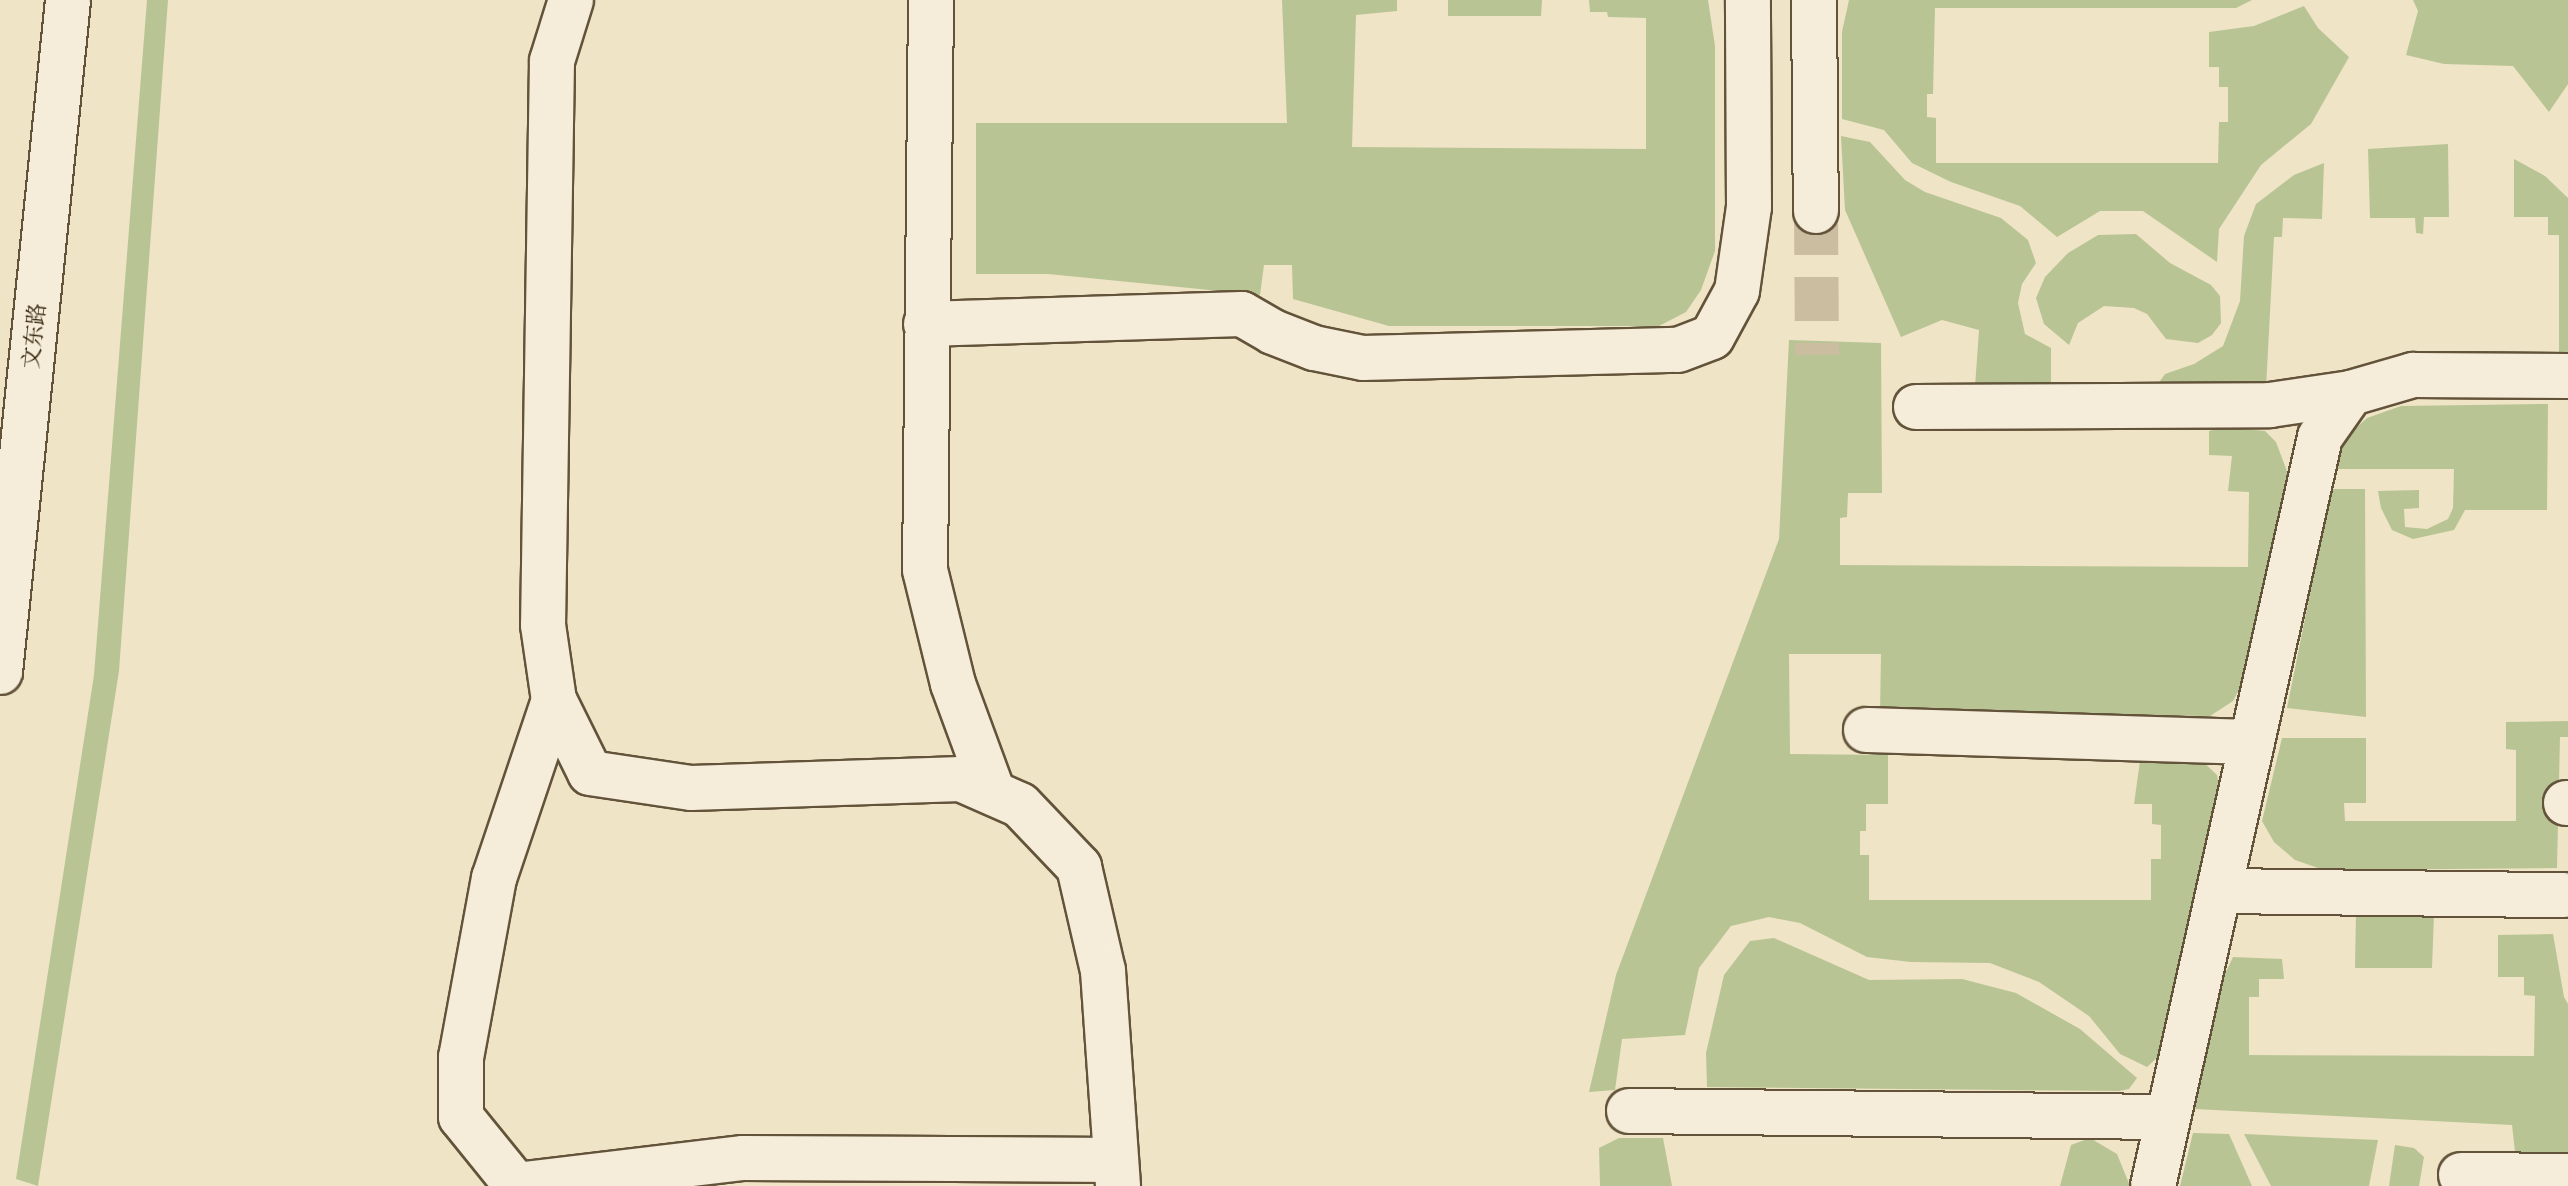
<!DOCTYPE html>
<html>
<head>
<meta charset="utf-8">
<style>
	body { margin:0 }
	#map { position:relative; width:2568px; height:1186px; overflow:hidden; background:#efe4c5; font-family:"IM FELL French Canon","Noto Serif SC",serif }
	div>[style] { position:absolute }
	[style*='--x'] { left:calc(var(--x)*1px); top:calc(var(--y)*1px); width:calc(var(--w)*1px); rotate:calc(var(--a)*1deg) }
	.green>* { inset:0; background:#b9c495 }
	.minor-tunnel>* { height:44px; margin-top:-22px; transform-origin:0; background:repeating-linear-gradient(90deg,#cabda0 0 44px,transparent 0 66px) }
	.roads { filter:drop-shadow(2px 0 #63533a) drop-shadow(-2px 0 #63533a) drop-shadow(0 2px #63533a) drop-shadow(0 -2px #63533a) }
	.minor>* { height:44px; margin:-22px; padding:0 22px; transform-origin:22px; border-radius:22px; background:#f5edd9 }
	span { translate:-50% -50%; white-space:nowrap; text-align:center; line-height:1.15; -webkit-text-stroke:6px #f5edd9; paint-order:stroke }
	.street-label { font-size:22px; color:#34230c }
</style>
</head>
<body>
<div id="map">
	<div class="green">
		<i style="clip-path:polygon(147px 0,168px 0,119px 671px,38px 1186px,16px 1179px,94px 675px)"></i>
		<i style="clip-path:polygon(1282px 0,1397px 0,1397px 11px,1356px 15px,1352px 147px,1646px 149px,1646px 18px,1608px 17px,1607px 12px,1590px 12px,1589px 0,1708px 0,1715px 46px,1715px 251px,1701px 290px,1686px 312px,1659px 326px,1389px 326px,1293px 299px,1292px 265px,1264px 265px,1260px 295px,1048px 274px,976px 274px,976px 123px,1287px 123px)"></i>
		<i style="clip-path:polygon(1448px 0,1542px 0,1541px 16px,1448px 16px)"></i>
		<i style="clip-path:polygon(1849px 0,2252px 0,2236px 8px,1935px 8px,1933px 94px,1927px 94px,1927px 117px,1936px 118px,1936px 163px,2218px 163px,2219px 122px,2228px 122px,2228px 87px,2219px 87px,2219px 67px,2209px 67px,2209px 32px,2254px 26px,2304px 6px,2318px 28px,2349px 57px,2311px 124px,2261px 165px,2219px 229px,2217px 262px,2143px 211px,2100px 211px,2057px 237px,2020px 206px,1951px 182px,1912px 163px,1884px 130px,1842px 119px,1842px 32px)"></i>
		<i style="clip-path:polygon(2413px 0,2568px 0,2568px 84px,2549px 112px,2513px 66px,2444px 64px,2406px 55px,2418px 11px)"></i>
		<i style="clip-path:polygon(1841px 136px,1870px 142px,1905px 180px,1925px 192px,2001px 218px,2028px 240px,2036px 263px,2022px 284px,2018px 303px,2025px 334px,2051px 348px,2051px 386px,1975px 387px,1979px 330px,1942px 320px,1901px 337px,1845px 210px)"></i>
		<i style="clip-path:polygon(2448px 144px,2449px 217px,2424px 217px,2423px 234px,2416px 233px,2415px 218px,2370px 218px,2368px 149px)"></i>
		<i style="clip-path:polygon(2514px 159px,2545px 176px,2568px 198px,2568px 359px,2559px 359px,2559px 235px,2548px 235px,2548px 217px,2514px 217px)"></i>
		<i style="clip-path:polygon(2324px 163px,2322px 219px,2283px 218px,2282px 237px,2274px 237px,2266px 388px,2155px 388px,2165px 374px,2194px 364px,2223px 346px,2240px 301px,2244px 236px,2256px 204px,2294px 175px)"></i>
		<i style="clip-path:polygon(2136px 234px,2170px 263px,2211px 285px,2220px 296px,2221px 323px,2212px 335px,2198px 343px,2166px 339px,2147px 314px,2134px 308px,2104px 306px,2078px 323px,2069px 345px,2044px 324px,2036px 298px,2045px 277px,2068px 253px,2098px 235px)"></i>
		<i style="clip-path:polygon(1789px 340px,1881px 343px,1882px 493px,1848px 493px,1847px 517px,1840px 518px,1840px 565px,2248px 567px,2249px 492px,2228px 491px,2232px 456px,2209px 455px,2209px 431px,2223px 427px,2265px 431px,2276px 442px,2291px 482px,2254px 660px,2233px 701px,2210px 716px,1880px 713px,1881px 654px,1789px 654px,1790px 754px,1888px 755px,1888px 804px,1866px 804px,1866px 831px,1860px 831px,1860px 855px,1869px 855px,1869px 900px,2151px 900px,2151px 859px,2161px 859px,2161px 825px,2152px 824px,2152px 804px,2134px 804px,2140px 761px,2177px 751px,2198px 757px,2217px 775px,2222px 800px,2161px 1054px,2147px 1067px,2120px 1054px,2089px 1016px,2039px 982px,1990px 963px,1911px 962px,1867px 957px,1800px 923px,1769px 917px,1731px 926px,1699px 968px,1685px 1035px,1622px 1039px,1615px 1090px,1589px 1092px,1616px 975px,1779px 539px)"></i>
		<i style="clip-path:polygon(2548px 404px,2547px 510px,2465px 510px,2454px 530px,2413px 539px,2392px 530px,2381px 508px,2378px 491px,2419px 490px,2419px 508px,2404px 509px,2405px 527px,2427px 529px,2448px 519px,2453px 508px,2454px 469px,2332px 469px,2343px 440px,2367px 418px,2401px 406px)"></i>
		<i style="clip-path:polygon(2331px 489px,2365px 489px,2366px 717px,2287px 708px)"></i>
		<i style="clip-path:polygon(2568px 721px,2568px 737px,2560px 737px,2557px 868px,2324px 870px,2295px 860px,2274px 842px,2262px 821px,2282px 738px,2366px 738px,2366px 803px,2344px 803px,2345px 821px,2516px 821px,2516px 750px,2506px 749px,2506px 722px)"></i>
		<i style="clip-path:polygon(2356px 913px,2434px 914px,2432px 968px,2355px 968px)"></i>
		<i style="clip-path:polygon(2553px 934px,2564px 997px,2568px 1004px,2568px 1160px,2516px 1160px,2512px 1125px,2195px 1109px,2224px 976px,2233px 957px,2282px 959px,2284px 979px,2259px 979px,2259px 997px,2249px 997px,2249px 1055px,2534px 1056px,2535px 996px,2524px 995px,2524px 977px,2498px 977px,2498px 935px)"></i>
		<i style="clip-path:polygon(1774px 938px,1869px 980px,1962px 979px,2016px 993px,2080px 1029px,2137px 1078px,2129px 1089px,2119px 1091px,1707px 1087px,1706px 1053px,1724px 975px,1750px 941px)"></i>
		<i style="clip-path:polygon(2193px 1133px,2229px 1134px,2252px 1186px,2180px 1186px)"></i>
		<i style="clip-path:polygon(2244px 1134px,2378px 1140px,2369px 1186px,2271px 1186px)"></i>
		<i style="clip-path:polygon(1619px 1138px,1663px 1138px,1672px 1186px,1600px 1186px,1599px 1148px)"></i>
		<i style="clip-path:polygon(2090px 1138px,2117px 1154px,2130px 1186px,2060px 1186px,2071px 1145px)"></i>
		<i style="clip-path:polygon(2395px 1145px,2414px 1148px,2424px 1157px,2419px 1186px,2389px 1186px)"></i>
	</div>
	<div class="minor-tunnel">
		<i style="--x:1816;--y:211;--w:144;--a:89.6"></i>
	</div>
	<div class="roads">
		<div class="minor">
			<i style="--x:571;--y:0;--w:64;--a:107.3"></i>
			<i style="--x:552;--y:61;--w:564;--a:90.91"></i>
			<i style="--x:543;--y:625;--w:76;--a:81.7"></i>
			<i style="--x:554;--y:700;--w:81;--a:63.7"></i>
			<i style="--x:590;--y:773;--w:102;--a:8.4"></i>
			<i style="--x:691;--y:788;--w:270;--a:-1.9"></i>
			<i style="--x:961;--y:779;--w:64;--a:23.8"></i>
			<i style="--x:1020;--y:805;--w:86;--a:46.4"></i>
			<i style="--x:1079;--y:867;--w:107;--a:77"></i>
			<i style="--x:1103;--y:971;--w:216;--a:86"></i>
			<i style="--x:931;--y:0;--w:570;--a:90.6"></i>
			<i style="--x:925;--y:570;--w:117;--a:76.2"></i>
			<i style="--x:953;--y:684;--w:116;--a:69.8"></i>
			<i style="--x:1814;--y:0;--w:211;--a:89.5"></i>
			<i style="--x:926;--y:324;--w:316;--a:-1.8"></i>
			<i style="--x:1242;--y:314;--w:36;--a:30"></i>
			<i style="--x:1273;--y:332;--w:44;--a:21.3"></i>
			<i style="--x:1314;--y:348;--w:50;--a:11.5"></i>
			<i style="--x:1363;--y:358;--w:315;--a:-1.5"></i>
			<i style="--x:1678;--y:350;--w:36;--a:-21"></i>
			<i style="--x:1712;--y:337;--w:52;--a:-61.5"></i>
			<i style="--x:1737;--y:291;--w:85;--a:-81.9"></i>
			<i style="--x:1749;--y:207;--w:207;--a:-90.3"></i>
			<i style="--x:1916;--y:407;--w:354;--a:-0.3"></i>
			<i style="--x:2270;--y:405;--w:82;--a:-8.4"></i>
			<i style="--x:0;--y:672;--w:675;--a:-84.22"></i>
			<i style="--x:554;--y:700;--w:188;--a:108.6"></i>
			<i style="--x:494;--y:878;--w:182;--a:100.4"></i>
			<i style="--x:461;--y:1057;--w:60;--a:90"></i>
			<i style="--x:461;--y:1117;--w:87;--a:51"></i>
			<i style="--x:516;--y:1185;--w:229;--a:-6.8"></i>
			<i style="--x:743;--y:1158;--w:373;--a:0.3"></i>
			<i style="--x:1866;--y:730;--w:386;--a:1.8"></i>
			<i style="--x:2566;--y:803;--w:2;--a:0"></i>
			<i style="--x:2219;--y:891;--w:345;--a:0.7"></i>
			<i style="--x:1629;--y:1111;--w:539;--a:0.64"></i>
			<i style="--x:2461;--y:1175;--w:107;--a:0.5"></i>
			<i style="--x:2153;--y:1186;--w:767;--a:-77.43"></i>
			<i style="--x:2320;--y:437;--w:54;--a:-54.8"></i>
			<i style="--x:2351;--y:393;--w:65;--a:-16.2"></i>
			<i style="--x:2413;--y:375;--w:155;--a:0.4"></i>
		</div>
	</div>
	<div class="street-label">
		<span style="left:35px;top:336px;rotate:-84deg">文东路</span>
	</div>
</div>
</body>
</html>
